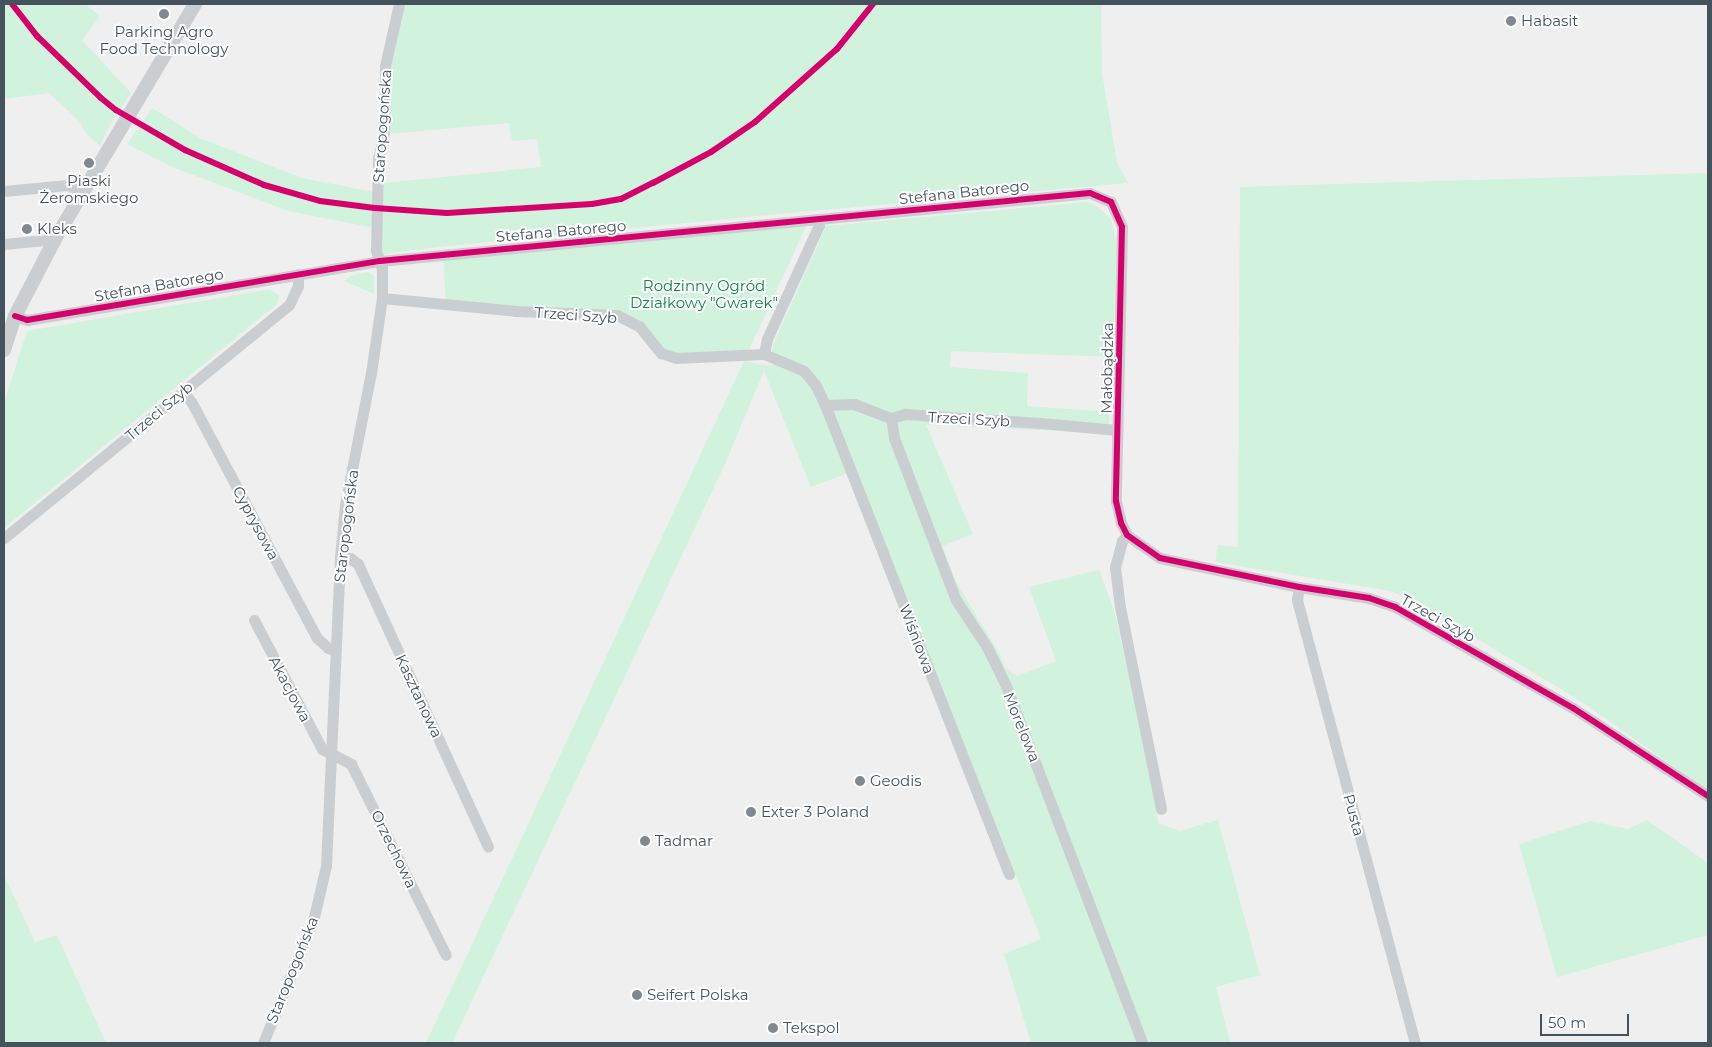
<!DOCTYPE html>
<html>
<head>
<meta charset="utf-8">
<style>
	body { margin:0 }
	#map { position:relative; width:1712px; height:1047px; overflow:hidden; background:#f0efef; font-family:Montserrat,sans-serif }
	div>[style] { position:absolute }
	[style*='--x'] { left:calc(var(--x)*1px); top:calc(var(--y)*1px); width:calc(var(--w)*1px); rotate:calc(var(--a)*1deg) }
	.green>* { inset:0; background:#d1f2dd }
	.minor>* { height:11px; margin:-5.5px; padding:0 5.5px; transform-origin:5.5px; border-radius:5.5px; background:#cbced0 }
	.tertiary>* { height:14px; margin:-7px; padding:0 7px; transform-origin:7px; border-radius:7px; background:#cbced0 }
	.cycleway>* { height:6px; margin:-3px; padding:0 3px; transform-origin:3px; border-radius:3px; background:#d6006c }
	.dots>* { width:14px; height:14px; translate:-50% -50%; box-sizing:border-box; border:2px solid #fff; border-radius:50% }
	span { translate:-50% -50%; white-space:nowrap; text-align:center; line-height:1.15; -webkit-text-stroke:4px #fff; paint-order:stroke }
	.poi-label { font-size:15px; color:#44525e }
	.left { translate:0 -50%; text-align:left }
	.street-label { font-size:15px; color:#44525e }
	.park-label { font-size:15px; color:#0c884a }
	.frame { position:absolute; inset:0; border:5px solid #44525e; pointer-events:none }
	.scale { position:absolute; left:1540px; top:1014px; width:89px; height:22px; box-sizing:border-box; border:2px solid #44525e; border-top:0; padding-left:6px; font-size:15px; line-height:18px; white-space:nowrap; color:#44525e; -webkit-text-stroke:4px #fff; paint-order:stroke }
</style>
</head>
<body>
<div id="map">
	<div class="green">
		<i style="clip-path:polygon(4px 4px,85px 4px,100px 16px,82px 40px,131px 93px,107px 130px,100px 146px,85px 132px,80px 122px,49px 93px,4px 99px)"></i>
		<i style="clip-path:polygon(405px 4px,1101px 4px,1102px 73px,1117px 162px,1128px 183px,800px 212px,439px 247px,390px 253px,374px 258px,375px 228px,288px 211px,172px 167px,127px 144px,152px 108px,202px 139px,302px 178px,374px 192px,374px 184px,541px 167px,537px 139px,512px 141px,509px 123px,388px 134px,391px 50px)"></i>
		<i style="clip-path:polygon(1708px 173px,1708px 791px,1582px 702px,1428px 609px,1391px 591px,1215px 562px,1218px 545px,1238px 547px,1240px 187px)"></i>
		<i style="clip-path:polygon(1088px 202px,1098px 207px,1111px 219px,1116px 239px,1113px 357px,951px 351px,950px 367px,1028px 373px,1027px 406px,1109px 412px,1109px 433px,926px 425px,973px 534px,942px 546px,957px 584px,1000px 654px,1005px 668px,1017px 676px,1056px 661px,1029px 587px,1099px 570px,1114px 610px,1143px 735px,1155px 792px,1158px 823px,1179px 831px,1218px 820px,1260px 975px,1216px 987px,1230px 1043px,1031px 1043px,1004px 954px,1041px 939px,856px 470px,811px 487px,764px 371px,725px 464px,452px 1043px,426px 1043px,744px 361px,771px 366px,781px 359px,772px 351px,774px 343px,826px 226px)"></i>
		<i style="clip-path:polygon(809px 220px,748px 352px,666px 356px,639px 326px,617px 315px,446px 306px,443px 260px)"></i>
		<i style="clip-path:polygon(368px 272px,374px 276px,374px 294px,344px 281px,353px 275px)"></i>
		<i style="clip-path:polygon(270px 289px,279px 296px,277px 304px,4px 528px,4px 403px,27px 331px)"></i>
		<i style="clip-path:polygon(1647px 820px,1708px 863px,1708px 935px,1557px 977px,1519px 844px,1590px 821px,1628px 829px)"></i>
		<i style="clip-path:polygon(4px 875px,35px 942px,57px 935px,106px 1043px,4px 1043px)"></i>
	</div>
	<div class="minor">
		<i style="--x:4;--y:191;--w:63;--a:-5.4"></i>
		<i style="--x:67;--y:185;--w:18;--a:22"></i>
		<i style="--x:4;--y:244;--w:51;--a:-5.6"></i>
		<i style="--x:382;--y:298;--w:135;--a:5.5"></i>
		<i style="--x:516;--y:311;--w:101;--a:2.3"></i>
		<i style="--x:617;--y:315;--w:25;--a:27"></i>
		<i style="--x:639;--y:326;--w:35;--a:51"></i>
		<i style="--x:661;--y:353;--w:16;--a:18"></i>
		<i style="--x:676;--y:358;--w:88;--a:-2.6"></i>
		<i style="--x:764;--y:354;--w:43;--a:23"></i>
		<i style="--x:804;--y:371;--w:19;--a:51"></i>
		<i style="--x:816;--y:386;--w:21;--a:65"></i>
		<i style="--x:825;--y:405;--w:504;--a:68.58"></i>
		<i style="--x:15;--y:316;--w:13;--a:18"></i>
		<i style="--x:27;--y:320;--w:358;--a:-9.5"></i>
		<i style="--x:380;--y:261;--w:713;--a:-5.47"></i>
		<i style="--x:1090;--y:193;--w:23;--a:23"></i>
		<i style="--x:1111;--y:202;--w:27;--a:66"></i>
		<i style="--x:1122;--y:227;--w:274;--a:91.3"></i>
		<i style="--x:1116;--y:501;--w:23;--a:77"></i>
		<i style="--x:1121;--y:523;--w:13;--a:63"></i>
		<i style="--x:1127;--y:535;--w:40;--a:34.9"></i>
		<i style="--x:1160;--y:558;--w:142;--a:11.8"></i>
		<i style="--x:1299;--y:587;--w:71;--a:8.9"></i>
		<i style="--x:1369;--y:598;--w:28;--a:19"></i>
		<i style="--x:1395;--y:607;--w:205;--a:29.6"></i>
		<i style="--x:1573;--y:708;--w:161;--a:33.1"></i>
		<i style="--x:764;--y:354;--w:15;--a:-79"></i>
		<i style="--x:767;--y:339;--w:125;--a:-65.5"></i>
		<i style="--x:819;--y:225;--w:6;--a:-90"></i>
		<i style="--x:183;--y:391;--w:15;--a:53"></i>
		<i style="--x:192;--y:403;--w:266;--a:62"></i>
		<i style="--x:317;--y:638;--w:15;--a:42"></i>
		<i style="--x:328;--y:648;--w:7;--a:16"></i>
		<i style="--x:825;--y:405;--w:29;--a:-2"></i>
		<i style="--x:854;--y:404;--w:40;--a:21"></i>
		<i style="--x:891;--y:418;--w:15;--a:-16"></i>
		<i style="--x:905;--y:414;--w:135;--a:3.8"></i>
		<i style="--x:1040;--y:423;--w:78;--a:5.1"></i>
		<i style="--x:891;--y:418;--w:20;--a:81"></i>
		<i style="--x:894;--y:438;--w:173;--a:69.1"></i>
		<i style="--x:956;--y:600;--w:56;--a:56.6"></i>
		<i style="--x:987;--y:647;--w:43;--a:64"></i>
		<i style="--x:1006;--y:686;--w:382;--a:69.1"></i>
		<i style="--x:1127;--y:535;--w:8;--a:130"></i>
		<i style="--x:1122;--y:541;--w:27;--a:105"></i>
		<i style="--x:1115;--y:567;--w:40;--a:82.9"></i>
		<i style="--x:1120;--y:607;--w:206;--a:78.5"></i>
		<i style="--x:4;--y:538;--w:368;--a:-39.3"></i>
		<i style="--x:289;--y:305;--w:21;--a:-65"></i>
		<i style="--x:298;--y:286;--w:12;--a:-90"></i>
		<i style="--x:340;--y:557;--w:10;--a:6"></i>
		<i style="--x:350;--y:558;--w:10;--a:37"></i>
		<i style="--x:358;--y:564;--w:311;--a:65.3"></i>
		<i style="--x:1299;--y:587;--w:13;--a:99"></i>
		<i style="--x:1297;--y:600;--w:458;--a:75.1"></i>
		<i style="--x:254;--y:620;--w:146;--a:62.2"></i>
		<i style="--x:322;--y:749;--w:33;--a:27"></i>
		<i style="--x:351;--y:764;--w:213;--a:63.6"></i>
		<i style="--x:263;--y:1043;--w:132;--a:-67.7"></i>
		<i style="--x:313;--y:921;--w:57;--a:-76.7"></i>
		<i style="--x:326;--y:866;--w:309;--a:-87.4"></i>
		<i style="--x:340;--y:557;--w:52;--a:-84.5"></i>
		<i style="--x:345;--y:505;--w:135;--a:-78.9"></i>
		<i style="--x:371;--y:373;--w:76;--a:-81.7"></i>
		<i style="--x:382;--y:298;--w:29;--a:-90"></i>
		<i style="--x:382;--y:269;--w:20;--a:-108"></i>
		<i style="--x:376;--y:250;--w:91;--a:-88.7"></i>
		<i style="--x:378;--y:159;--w:27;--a:-77"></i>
		<i style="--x:384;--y:133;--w:67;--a:-89.1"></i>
		<i style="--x:385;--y:66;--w:64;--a:-77.3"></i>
	</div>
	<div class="tertiary">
		<i style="--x:4;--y:350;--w:36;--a:-72"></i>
		<i style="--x:15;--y:316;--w:87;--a:-62.5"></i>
		<i style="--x:55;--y:239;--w:274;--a:-59.2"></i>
	</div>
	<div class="cycleway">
		<i style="--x:12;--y:4;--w:41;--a:52"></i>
		<i style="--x:37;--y:36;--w:89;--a:44.1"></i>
		<i style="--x:101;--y:98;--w:19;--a:39"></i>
		<i style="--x:116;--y:110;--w:80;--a:30.1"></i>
		<i style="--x:185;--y:150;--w:86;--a:23.9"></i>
		<i style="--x:264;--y:185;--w:58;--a:15.9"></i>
		<i style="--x:320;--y:201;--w:55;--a:7.3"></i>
		<i style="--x:375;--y:208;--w:72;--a:4"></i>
		<i style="--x:447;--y:213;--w:145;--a:-3.6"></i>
		<i style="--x:592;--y:204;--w:29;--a:-10"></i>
		<i style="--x:621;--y:199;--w:36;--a:-27"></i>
		<i style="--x:653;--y:183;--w:66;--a:-28.1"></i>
		<i style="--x:711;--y:152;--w:53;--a:-34.3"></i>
		<i style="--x:755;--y:122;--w:110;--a:-41.7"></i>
		<i style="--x:837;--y:49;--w:58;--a:-51.3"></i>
		<i style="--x:15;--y:316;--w:13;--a:18"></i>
		<i style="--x:27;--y:320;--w:358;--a:-9.5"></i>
		<i style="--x:380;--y:261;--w:713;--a:-5.47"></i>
		<i style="--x:1090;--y:193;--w:23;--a:23"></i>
		<i style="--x:1111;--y:202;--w:27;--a:66"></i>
		<i style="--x:1122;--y:227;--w:274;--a:91.3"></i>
		<i style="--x:1116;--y:501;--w:23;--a:77"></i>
		<i style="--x:1121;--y:523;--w:13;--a:63"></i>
		<i style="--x:1127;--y:535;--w:40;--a:34.9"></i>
		<i style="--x:1160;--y:558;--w:142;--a:11.8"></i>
		<i style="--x:1299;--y:587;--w:71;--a:8.9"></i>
		<i style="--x:1369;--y:598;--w:28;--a:19"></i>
		<i style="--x:1395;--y:607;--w:205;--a:29.6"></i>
		<i style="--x:1573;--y:708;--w:161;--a:33.1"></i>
	</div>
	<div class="dots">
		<i style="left:164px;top:14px;background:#808991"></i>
		<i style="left:1511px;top:21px;background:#808991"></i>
		<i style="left:89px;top:163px;background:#808991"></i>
		<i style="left:27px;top:229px;background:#808991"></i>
		<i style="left:860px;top:781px;background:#808991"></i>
		<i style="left:751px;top:812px;background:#808991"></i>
		<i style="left:645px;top:841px;background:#808991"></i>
		<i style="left:637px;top:995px;background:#808991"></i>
		<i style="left:773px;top:1028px;background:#808991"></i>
	</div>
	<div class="poi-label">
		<span class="left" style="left:1521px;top:21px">Habasit</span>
		<span style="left:164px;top:40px">Parking Agro<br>Food Technology</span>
		<span style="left:89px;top:189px">Piaski<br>Żeromskiego</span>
		<span class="left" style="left:37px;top:229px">Kleks</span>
		<span class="left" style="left:870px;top:781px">Geodis</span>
		<span class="left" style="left:761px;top:812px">Exter 3 Poland</span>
		<span class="left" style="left:655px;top:841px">Tadmar</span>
		<span class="left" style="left:647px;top:995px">Seifert Polska</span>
		<span class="left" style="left:783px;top:1028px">Tekspol</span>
	</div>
	<div class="street-label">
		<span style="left:382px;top:126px;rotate:-86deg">Staropogońska</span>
		<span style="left:964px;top:192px;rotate:-6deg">Stefana Batorego</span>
		<span style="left:561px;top:231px;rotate:-5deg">Stefana Batorego</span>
		<span style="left:159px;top:285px;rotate:-10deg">Stefana Batorego</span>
		<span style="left:576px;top:315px;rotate:4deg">Trzeci Szyb</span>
		<span style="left:1107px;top:368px;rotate:-89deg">Małobądzka</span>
		<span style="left:159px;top:411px;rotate:-40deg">Trzeci Szyb</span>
		<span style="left:969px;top:419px;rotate:3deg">Trzeci Szyb</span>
		<span style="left:256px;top:523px;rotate:62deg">Cyprysowa</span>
		<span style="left:346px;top:526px;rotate:-83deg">Staropogońska</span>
		<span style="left:1438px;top:618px;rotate:29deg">Trzeci Szyb</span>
		<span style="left:917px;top:639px;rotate:69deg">Wiśniowa</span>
		<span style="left:290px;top:689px;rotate:62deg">Akacjowa</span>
		<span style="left:419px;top:696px;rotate:65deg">Kasztanowa</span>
		<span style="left:1022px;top:727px;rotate:68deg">Morelowa</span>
		<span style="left:1354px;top:815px;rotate:75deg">Pusta</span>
		<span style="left:394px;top:849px;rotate:64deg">Orzechowa</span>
		<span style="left:292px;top:970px;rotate:-68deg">Staropogońska</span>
	</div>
	<div class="park-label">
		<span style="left:704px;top:294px">Rodzinny Ogród<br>Działkowy "Gwarek"</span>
	</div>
	<div class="frame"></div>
	<div class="scale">50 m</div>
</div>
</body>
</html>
